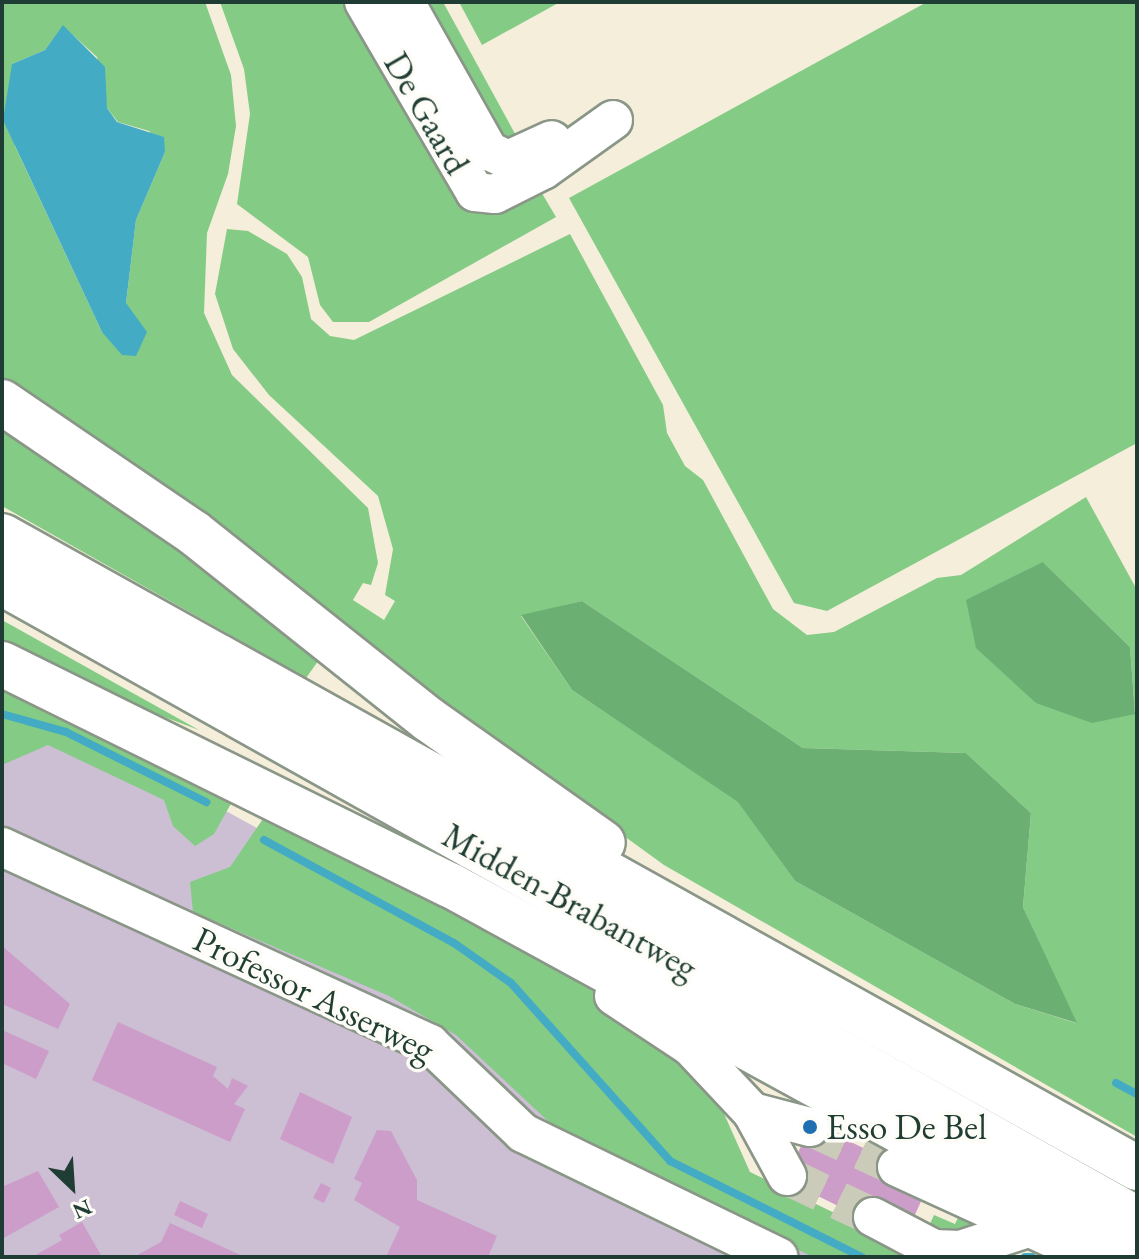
<!DOCTYPE html>
<html>
<head>
<meta charset="utf-8">
<style>
	body { margin:0 }
	#map { position:relative; width:1139px; height:1259px; overflow:hidden; background:#f5eeda; font-family:"EB Garamond",serif }
	div>[style] { position:absolute }
	[style*='--x'] { left:calc(var(--x)*1px); top:calc(var(--y)*1px); width:calc(var(--w)*1px); rotate:calc(var(--a)*1deg) }
	.industrial>* { inset:0; background:#ccbed3 }
	.green>* { inset:0; background:#84cb86 }
	.forest>* { inset:0; background:#6baf73 }
	.water>* { inset:0; background:#44abc4 }
	.stream>* { height:8px; margin:-4px; padding:0 4px; transform-origin:4px; border-radius:4px; background:#44abc4 }
	.building>* { inset:0; background:#cd9dca }
	.minor-tunnel>* { height:38px; margin-top:-19px; transform-origin:0; background:repeating-linear-gradient(90deg,#cacbb9 0 38px,transparent 0 57px) }
	.roads { filter:drop-shadow(2px 0 #8a9687) drop-shadow(-2px 0 #8a9687) drop-shadow(0 2px #8a9687) drop-shadow(0 -2px #8a9687) }
	.minor>* { height:38px; margin:-19px; padding:0 19px; transform-origin:19px; border-radius:19px; background:#fff }
	.highway>* { height:44px; margin:-22px; padding:0 22px; transform-origin:22px; border-radius:22px; background:#fff }
	.dots>* { width:22px; height:22px; translate:-50% -50%; box-sizing:border-box; border:4px solid #fdfcf7; border-radius:50% }
	span { translate:-50% -50%; white-space:nowrap; text-align:center; line-height:1.15; -webkit-text-stroke:7px #fdfcf7; paint-order:stroke }
	.street-label { font-size:36px; color:#1f3d34 }
	.poi-label { font-size:36px; color:#1f3d34 }
	.left { translate:0 -50%; text-align:left }
	.frame { position:absolute; inset:0; border:4px solid #1f3d34; pointer-events:none }
	.north { position:absolute; left:32px; top:1147px; width:80px; height:80px; -webkit-text-stroke:6px #fdfcf7; paint-order:stroke; rotate:155deg; font-size:22px; font-weight:700; line-height:32px; text-align:center; color:#1f3d34 }
	.north::after { content:''; display:block; margin:auto; width:28px; height:36px; background:#1f3d34; clip-path:polygon(50% 0,100% 100%,50% 72%,0 100%) }
</style>
</head>
<body>
<div id="map">
	<div class="industrial">
		<i style="clip-path:polygon(2px 688px,517px 971px,707px 1165px,871px 1257px,2px 1257px)"></i>
	</div>
	<div class="green">
		<i style="clip-path:polygon(evenodd,2px 2px,205px 2px,231px 75px,236px 126px,228px 174px,207px 233px,204px 313px,232px 375px,368px 508px,378px 563px,371px 585px,363px 583px,353px 600px,384px 620px,395px 601px,385px 595px,393px 549px,378px 496px,269px 395px,233px 349px,215px 294px,227px 229px,248px 231px,287px 254px,302px 277px,311px 319px,330px 336px,354px 340px,570px 234px,663px 405px,667px 433px,685px 466px,703px 480px,773px 609px,807px 635px,834px 632px,937px 578px,961px 575px,1086px 497px,1137px 590px,1137px 1137px,664px 865px,2px 385px,2px 2px,63px 26px,97px 57px,107px 108px,118px 122px,149px 131px,165px 152px,136px 220px,126px 303px,130px 318px,102px 332px,15px 146px,12px 64px,45px 50px,63px 26px,2px 2px,1043px 562px,1130px 647px,1135px 714px,1043px 562px,2px 2px,582px 601px,803px 748px,966px 753px,1031px 813px,1023px 907px,1076px 1023px,1015px 1004px,795px 881px,739px 802px,572px 690px,521px 616px,582px 601px)"></i>
		<i style="clip-path:polygon(220px 2px,356px 2px,463px 198px,540px 190px,556px 217px,369px 322px,333px 322px,320px 305px,308px 257px,237px 204px,250px 114px,244px 69px)"></i>
		<i style="clip-path:polygon(415px 2px,443px 2px,519px 141px,497px 137px)"></i>
		<i style="clip-path:polygon(459px 2px,560px 2px,482px 45px)"></i>
		<i style="clip-path:polygon(927px 2px,1137px 2px,1137px 443px,827px 611px,794px 603px,569px 198px)"></i>
		<i style="clip-path:polygon(2px 415px,326px 650px,306px 678px,2px 506px)"></i>
		<i style="clip-path:polygon(2px 620px,199px 730px,2px 656px)"></i>
		<i style="clip-path:polygon(2px 675px,237px 793px,214px 834px,195px 846px,173px 826px,164px 800px,48px 745px,2px 765px)"></i>
		<i style="clip-path:polygon(269px 810px,540px 958px,645px 1024px,717px 1098px,750px 1172px,925px 1257px,813px 1257px,564px 1136px,456px 1035px,389px 996px,193px 912px,190px 882px,230px 867px)"></i>
		<i style="clip-path:polygon(963px 1207px,990px 1226px,924px 1237px,934px 1215px,955px 1224px)"></i>
	</div>
	<div class="forest">
		<i style="clip-path:polygon(1043px 562px,1130px 647px,1135px 714px,1092px 723px,1036px 703px,976px 648px,966px 600px)"></i>
		<i style="clip-path:polygon(582px 601px,803px 748px,966px 753px,1031px 813px,1023px 907px,1077px 1023px,1015px 1004px,795px 881px,738px 802px,572px 690px,521px 615px)"></i>
	</div>
	<div class="water">
		<i style="clip-path:polygon(63px 25px,105px 67px,107px 108px,117px 122px,164px 137px,165px 152px,136px 220px,126px 303px,147px 332px,136px 356px,122px 355px,102px 332px,3px 120px,12px 64px,45px 50px)"></i>
	</div>
	<div class="stream">
		<i style="--x:2;--y:714;--w:66;--a:15.7"></i>
		<i style="--x:66;--y:732;--w:157;--a:26.6"></i>
		<i style="--x:264;--y:840;--w:216;--a:28.5"></i>
		<i style="--x:454;--y:943;--w:70;--a:35.1"></i>
		<i style="--x:511;--y:983;--w:239;--a:48.2"></i>
		<i style="--x:670;--y:1161;--w:215;--a:26.6"></i>
		<i style="--x:1116;--y:1083;--w:24;--a:28"></i>
		<i style="--x:1025;--y:1257;--w:7;--a:0"></i>
	</div>
	<div class="building">
		<i style="clip-path:polygon(2px 946px,70px 1004px,58px 1029px,2px 1004px)"></i>
		<i style="clip-path:polygon(118px 1022px,217px 1067px,213px 1076px,228px 1089px,232px 1078px,248px 1086px,234px 1104px,245px 1109px,230px 1142px,92px 1080px)"></i>
		<i style="clip-path:polygon(2px 1030px,49px 1051px,36px 1079px,2px 1063px)"></i>
		<i style="clip-path:polygon(300px 1092px,352px 1117px,333px 1164px,280px 1139px)"></i>
		<i style="clip-path:polygon(812px 1123px,898px 1165px,927px 1188px,909px 1228px,871px 1222px,785px 1180px)"></i>
		<i style="clip-path:polygon(377px 1130px,391px 1131px,417px 1180px,417px 1200px,497px 1236px,488px 1257px,386px 1257px,400px 1227px,354px 1200px,362px 1183px,354px 1179px)"></i>
		<i style="clip-path:polygon(38px 1171px,59px 1207px,2px 1239px,2px 1187px)"></i>
		<i style="clip-path:polygon(321px 1183px,331px 1188px,324px 1203px,313px 1198px)"></i>
		<i style="clip-path:polygon(180px 1201px,208px 1214px,202px 1228px,174px 1215px)"></i>
		<i style="clip-path:polygon(82px 1222px,102px 1257px,32px 1257px,62px 1240px,59px 1235px)"></i>
		<i style="clip-path:polygon(170px 1223px,245px 1257px,134px 1257px,161px 1242px)"></i>
	</div>
	<div class="minor-tunnel">
		<i style="--x:810;--y:1127;--w:96;--a:24.7"></i>
		<i style="--x:787;--y:1176;--w:95;--a:25.5"></i>
	</div>
	<div class="roads">
		<div class="minor">
			<i style="--x:364;--y:2;--w:220;--a:59.7"></i>
			<i style="--x:475;--y:192;--w:20;--a:6"></i>
			<i style="--x:495;--y:194;--w:54;--a:-26.6"></i>
			<i style="--x:543;--y:170;--w:86;--a:-35.5"></i>
			<i style="--x:405;--y:2;--w:171;--a:60.6"></i>
			<i style="--x:489;--y:151;--w:21;--a:25"></i>
			<i style="--x:508;--y:160;--w:48;--a:-24.4"></i>
			<i style="--x:2;--y:847;--w:471;--a:24.7"></i>
			<i style="--x:430;--y:1044;--w:129;--a:43.7"></i>
			<i style="--x:523;--y:1133;--w:284;--a:25.9"></i>
			<i style="--x:614;--y:996;--w:92;--a:33.5"></i>
			<i style="--x:691;--y:1047;--w:89;--a:46.8"></i>
			<i style="--x:752;--y:1112;--w:60;--a:14.5"></i>
			<i style="--x:752;--y:1112;--w:73;--a:61.3"></i>
			<i style="--x:897;--y:1167;--w:185;--a:24.6"></i>
			<i style="--x:873;--y:1217;--w:69;--a:27.7"></i>
			<i style="--x:934;--y:1249;--w:26;--a:2"></i>
			<i style="--x:960;--y:1250;--w:75;--a:-17.9"></i>
		</div>
		<div class="highway">
			<i style="--x:2;--y:402;--w:232;--a:34.3"></i>
			<i style="--x:194;--y:533;--w:299;--a:38.5"></i>
			<i style="--x:428;--y:719;--w:214;--a:35.3"></i>
			<i style="--x:2;--y:536;--w:1299;--a:29.11"></i>
			<i style="--x:2;--y:583;--w:1301;--a:29.26"></i>
			<i style="--x:2;--y:664;--w:500;--a:26.3"></i>
			<i style="--x:450;--y:885;--w:775;--a:28.68"></i>
		</div>
	</div>
	<div class="dots">
		<i style="left:810px;top:1127px;background:#1f6fb2"></i>
	</div>
	<div class="street-label">
		<span style="left:427px;top:113px;rotate:60deg">De Gaard</span>
		<span style="left:570px;top:901px;rotate:29deg">Midden-Brabantweg</span>
		<span style="left:314px;top:994px;rotate:26deg">Professor Asserweg</span>
	</div>
	<div class="poi-label">
		<span class="left" style="left:826px;top:1127px">Esso De Bel</span>
	</div>
	<div class="frame"></div>
	<div class="north">N</div>
</div>
</body>
</html>
